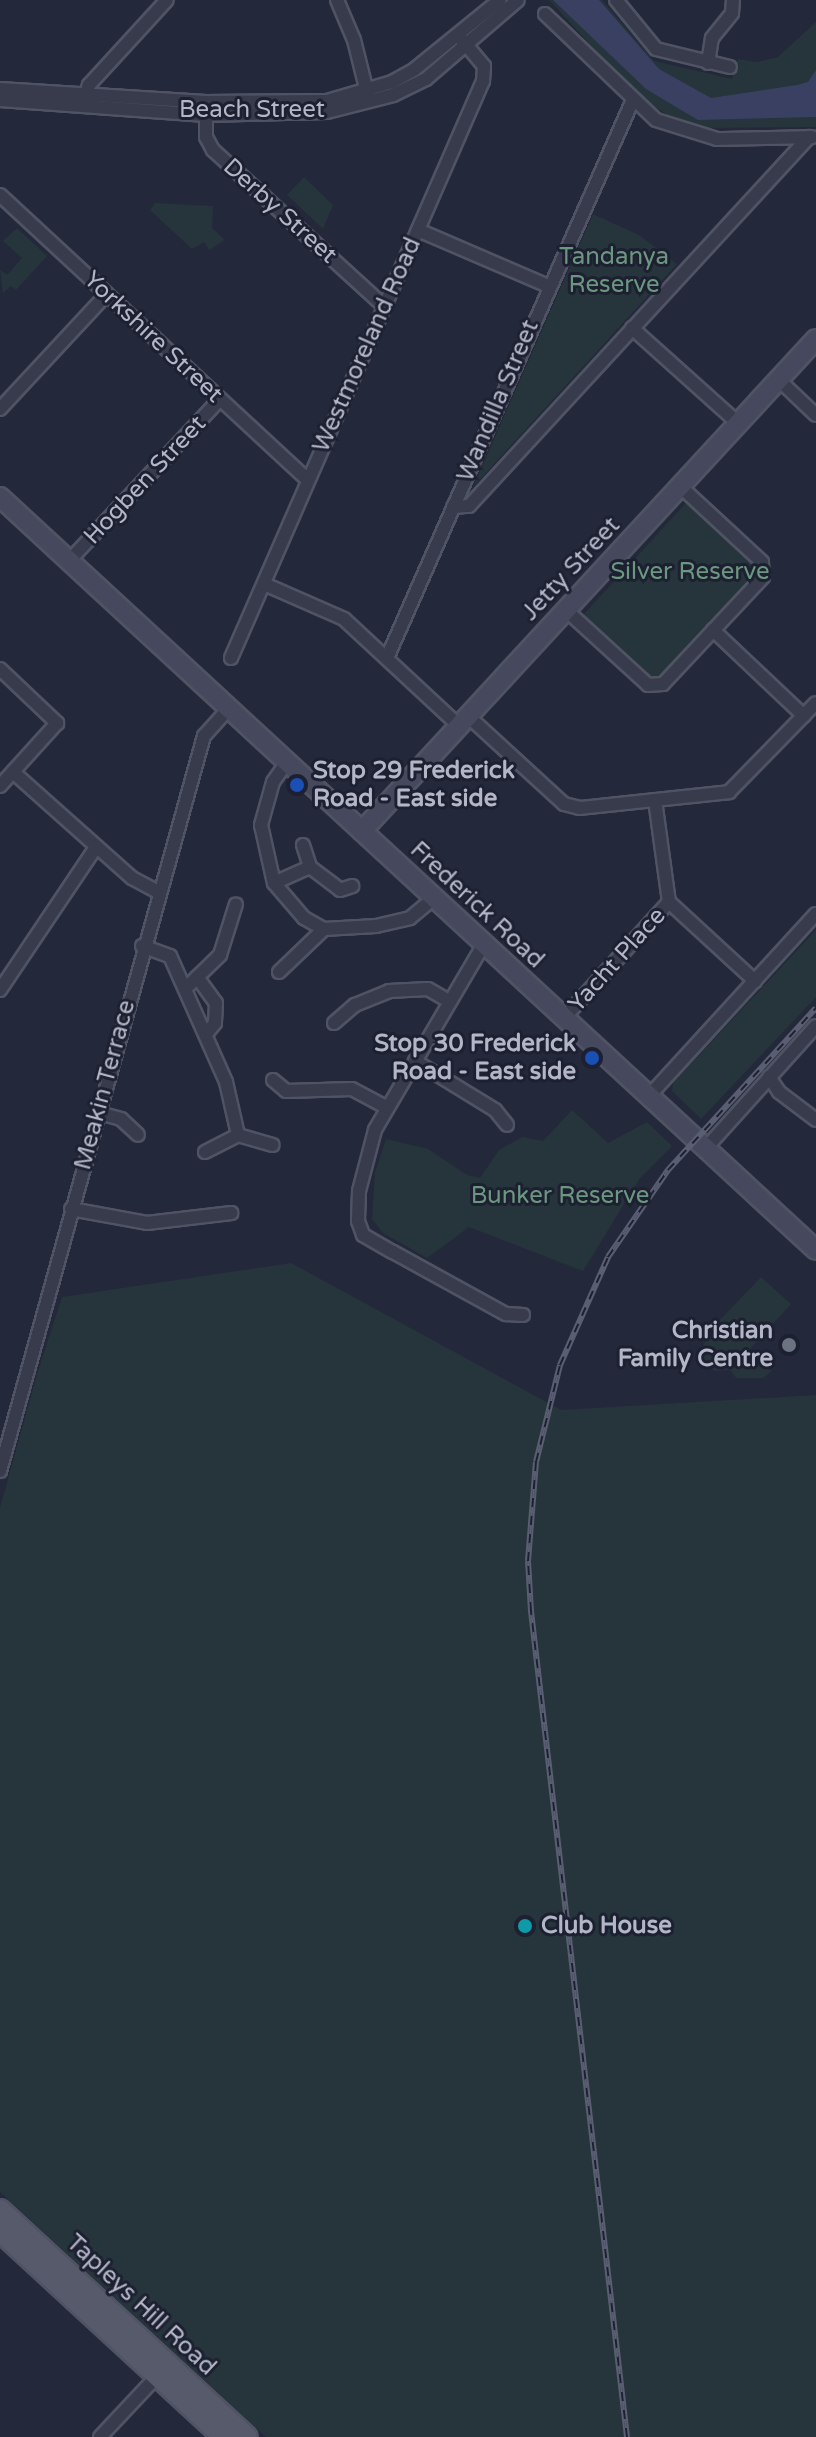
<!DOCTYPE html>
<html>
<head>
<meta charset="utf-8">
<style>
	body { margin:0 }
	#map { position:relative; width:816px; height:2437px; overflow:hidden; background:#24283b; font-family:"Varela Round",sans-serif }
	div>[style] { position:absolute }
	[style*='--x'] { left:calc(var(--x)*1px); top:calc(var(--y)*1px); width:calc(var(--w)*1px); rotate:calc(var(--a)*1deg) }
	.green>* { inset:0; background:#26343c }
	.water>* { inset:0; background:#394062 }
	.roads { filter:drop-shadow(2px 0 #505363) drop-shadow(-2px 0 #505363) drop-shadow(0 2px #505363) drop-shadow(0 -2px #505363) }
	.street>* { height:12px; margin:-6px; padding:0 6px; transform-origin:6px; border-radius:6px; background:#383b4c }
	.secondary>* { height:18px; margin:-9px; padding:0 9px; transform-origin:9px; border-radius:9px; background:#46495e }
	.primary>* { height:20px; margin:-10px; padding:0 10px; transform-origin:10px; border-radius:10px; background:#565a6b }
	.rail>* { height:6px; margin-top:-3px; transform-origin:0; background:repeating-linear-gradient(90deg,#1d2030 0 9px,#5a5e72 0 18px); box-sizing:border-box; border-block:2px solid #5a5e72 }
	.dots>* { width:22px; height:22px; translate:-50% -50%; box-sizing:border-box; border:4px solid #1d2030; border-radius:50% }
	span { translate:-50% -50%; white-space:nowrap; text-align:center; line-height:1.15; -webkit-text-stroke:6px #1d2030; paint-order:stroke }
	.street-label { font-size:24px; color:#b3b6c7 }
	.park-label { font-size:24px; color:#6b9780 }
	.poi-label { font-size:24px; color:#b3b6c7; font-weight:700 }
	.left { translate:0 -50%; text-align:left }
	.right { translate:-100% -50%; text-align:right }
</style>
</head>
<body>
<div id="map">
	<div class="green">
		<i style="clip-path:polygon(549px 0,602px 0,654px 61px,732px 79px,738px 59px,757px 62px,778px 57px,816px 22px,816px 127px,688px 128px,638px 96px)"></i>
		<i style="clip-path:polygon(304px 177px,333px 205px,323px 229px,287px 195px)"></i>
		<i style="clip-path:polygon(155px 203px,213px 206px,212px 228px,225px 240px,209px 250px,204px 242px,192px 249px,150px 210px)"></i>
		<i style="clip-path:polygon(593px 214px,639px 235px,677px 264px,473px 487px)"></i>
		<i style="clip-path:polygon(17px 228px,47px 256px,16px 290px,11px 286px,3px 293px,0 270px,7px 275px,22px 258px,3px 241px)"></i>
		<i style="clip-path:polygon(687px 502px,755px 564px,755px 574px,659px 677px,651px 678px,583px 615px)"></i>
		<i style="clip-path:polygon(816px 930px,816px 997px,701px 1119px,672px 1091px,673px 1083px)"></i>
		<i style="clip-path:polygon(572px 1110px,608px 1143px,647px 1122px,672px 1146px,640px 1178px,583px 1271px,469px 1227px,427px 1258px,383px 1233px,372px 1219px,375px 1172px,386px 1139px,428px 1149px,467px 1175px,480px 1178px,499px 1150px,522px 1137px,543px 1141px)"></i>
		<i style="clip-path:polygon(291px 1263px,561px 1410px,816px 1395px,816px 2437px,266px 2437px,0 2192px,0 1508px,37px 1374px,62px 1297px)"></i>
		<i style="clip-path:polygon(761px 1277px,791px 1304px,749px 1350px,772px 1371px,763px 1378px,736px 1378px,730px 1370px,715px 1371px,707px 1364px,700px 1351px,714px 1326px)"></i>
	</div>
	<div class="water">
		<i style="clip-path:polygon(553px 0,599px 0,659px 69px,711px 98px,797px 85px,808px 82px,816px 70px,816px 117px,698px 120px,646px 89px)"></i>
	</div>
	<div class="roads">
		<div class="street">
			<i style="--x:337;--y:0;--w:43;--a:67"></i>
			<i style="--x:354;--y:40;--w:58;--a:76"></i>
			<i style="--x:616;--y:0;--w:63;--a:50.8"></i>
			<i style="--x:656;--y:49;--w:76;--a:13.7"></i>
			<i style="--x:545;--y:14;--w:153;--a:43.7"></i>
			<i style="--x:656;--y:120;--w:64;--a:17.3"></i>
			<i style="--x:717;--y:139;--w:95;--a:-1.2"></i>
			<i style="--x:708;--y:63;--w:25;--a:-81"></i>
			<i style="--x:712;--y:38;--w:32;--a:-51"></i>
			<i style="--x:732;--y:13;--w:13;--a:-86"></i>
			<i style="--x:0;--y:89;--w:206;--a:3.6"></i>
			<i style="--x:206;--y:102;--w:121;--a:-0.5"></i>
			<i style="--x:327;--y:101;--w:68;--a:-16.3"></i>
			<i style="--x:392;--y:82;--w:26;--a:-29"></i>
			<i style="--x:415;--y:69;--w:109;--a:-39.1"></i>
			<i style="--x:0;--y:100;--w:206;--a:4.2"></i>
			<i style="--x:205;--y:115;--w:122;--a:-1.4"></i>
			<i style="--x:327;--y:112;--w:68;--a:-14.4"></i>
			<i style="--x:393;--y:95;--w:37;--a:-26"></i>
			<i style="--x:426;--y:79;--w:121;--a:-40.7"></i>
			<i style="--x:84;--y:101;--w:17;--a:-73"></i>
			<i style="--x:89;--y:85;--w:115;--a:-47.5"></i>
			<i style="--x:206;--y:109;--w:28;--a:90"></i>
			<i style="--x:206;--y:137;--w:15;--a:62"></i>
			<i style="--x:213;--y:150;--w:231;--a:42.4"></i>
			<i style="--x:0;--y:195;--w:418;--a:42.8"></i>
			<i style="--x:418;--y:230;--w:142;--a:23.3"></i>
			<i style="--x:632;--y:328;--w:142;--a:41.9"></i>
			<i style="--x:778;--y:379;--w:52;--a:43.5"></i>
			<i style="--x:0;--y:409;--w:157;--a:-47.1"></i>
			<i style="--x:453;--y:507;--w:16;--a:-4"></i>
			<i style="--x:469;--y:506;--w:502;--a:-47.34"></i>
			<i style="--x:69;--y:561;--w:221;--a:-47"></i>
			<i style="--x:264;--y:584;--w:87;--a:23.6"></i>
			<i style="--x:344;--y:619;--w:157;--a:42.9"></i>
			<i style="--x:566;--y:610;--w:111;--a:42.4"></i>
			<i style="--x:648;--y:685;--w:15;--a:-4"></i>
			<i style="--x:663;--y:684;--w:146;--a:-46.9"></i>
			<i style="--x:763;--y:577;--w:15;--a:-94"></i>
			<i style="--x:762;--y:562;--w:112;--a:-137.2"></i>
			<i style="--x:713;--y:630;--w:125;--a:43.4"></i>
			<i style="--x:231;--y:658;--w:630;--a:-66.41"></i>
			<i style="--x:483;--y:81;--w:15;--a:-86"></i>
			<i style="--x:484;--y:66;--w:38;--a:-130"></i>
			<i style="--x:387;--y:658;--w:608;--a:-66.22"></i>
			<i style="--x:0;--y:669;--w:79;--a:43.5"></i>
			<i style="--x:57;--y:723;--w:85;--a:132.1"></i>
			<i style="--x:468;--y:716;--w:130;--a:42.5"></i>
			<i style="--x:564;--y:804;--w:16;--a:14"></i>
			<i style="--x:580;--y:808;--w:150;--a:-6.1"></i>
			<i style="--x:729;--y:792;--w:124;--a:-45.7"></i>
			<i style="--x:287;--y:762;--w:24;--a:125"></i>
			<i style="--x:273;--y:782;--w:45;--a:105.6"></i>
			<i style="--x:261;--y:825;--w:59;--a:77.4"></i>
			<i style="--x:274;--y:883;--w:46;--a:49.4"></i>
			<i style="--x:304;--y:918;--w:23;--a:29"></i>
			<i style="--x:324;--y:929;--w:52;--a:-3.3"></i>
			<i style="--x:376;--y:926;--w:35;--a:-13"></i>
			<i style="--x:410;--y:918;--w:31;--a:-40"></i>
			<i style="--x:13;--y:772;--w:159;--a:41.7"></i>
			<i style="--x:132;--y:878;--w:30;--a:28"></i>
			<i style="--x:655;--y:800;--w:103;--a:82.2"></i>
			<i style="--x:669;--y:902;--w:117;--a:42.6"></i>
			<i style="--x:303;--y:845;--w:23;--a:72"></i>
			<i style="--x:274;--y:883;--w:39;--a:-24"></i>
			<i style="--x:310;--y:867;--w:38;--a:37"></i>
			<i style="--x:340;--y:890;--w:13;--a:-18"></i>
			<i style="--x:484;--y:944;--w:216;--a:120.4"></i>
			<i style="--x:375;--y:1130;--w:63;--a:104.7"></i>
			<i style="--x:359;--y:1191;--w:30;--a:92"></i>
			<i style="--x:358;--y:1221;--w:15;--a:70"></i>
			<i style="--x:363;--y:1235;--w:34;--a:30"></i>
			<i style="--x:393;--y:1252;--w:129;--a:28.8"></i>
			<i style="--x:506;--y:1314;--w:17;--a:3"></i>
			<i style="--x:142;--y:946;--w:30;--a:20"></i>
			<i style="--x:170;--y:956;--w:138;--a:66"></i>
			<i style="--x:226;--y:1082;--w:54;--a:77.2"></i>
			<i style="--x:279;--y:972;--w:62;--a:-43.7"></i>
			<i style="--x:197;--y:977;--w:32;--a:54"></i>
			<i style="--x:216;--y:1003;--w:20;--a:93"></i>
			<i style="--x:215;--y:1023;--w:14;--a:129"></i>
			<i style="--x:185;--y:989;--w:49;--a:-44.2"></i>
			<i style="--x:220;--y:955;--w:53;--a:-72.6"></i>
			<i style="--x:0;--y:990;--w:172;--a:-56.1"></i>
			<i style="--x:565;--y:1017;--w:155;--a:-47.9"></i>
			<i style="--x:334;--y:1023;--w:28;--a:-41"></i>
			<i style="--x:355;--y:1005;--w:37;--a:-22"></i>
			<i style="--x:389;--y:991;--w:39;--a:-3"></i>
			<i style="--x:428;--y:989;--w:24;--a:30"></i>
			<i style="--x:415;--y:1061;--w:94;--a:31.5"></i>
			<i style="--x:495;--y:1110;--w:19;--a:51"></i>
			<i style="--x:769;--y:1077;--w:18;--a:56"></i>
			<i style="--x:779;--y:1092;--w:46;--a:37.1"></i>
			<i style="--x:273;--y:1080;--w:17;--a:40"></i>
			<i style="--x:286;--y:1091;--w:66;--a:-1.7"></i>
			<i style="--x:352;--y:1089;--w:38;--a:28"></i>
			<i style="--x:649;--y:1096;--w:247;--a:-47.5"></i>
			<i style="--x:99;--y:1113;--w:23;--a:15"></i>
			<i style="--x:121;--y:1119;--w:23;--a:43"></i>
			<i style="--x:706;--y:1148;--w:164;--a:-48"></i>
			<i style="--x:205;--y:1152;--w:37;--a:-27"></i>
			<i style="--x:238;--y:1135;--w:36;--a:16"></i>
			<i style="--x:71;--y:1209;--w:77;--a:10.4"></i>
			<i style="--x:147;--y:1223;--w:85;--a:-6.8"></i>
			<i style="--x:0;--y:1471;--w:763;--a:-74.49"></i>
			<i style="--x:204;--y:736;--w:38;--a:-48"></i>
			<i style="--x:100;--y:2437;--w:89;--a:-46.8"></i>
		</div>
		<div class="secondary">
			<i style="--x:0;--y:497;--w:1110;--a:42.7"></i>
			<i style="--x:362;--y:831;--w:669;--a:-47.3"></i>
		</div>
		<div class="primary">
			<i style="--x:0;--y:2210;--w:335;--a:42.6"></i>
			<i style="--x:0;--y:2231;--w:304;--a:42.6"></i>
		</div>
	</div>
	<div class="rail">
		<i style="--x:627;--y:2437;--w:832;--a:-96.63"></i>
		<i style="--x:531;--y:1611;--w:50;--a:-93.4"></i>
		<i style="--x:528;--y:1561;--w:99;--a:-85.4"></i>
		<i style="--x:536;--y:1462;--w:100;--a:-76.1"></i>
		<i style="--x:560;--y:1365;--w:118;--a:-66"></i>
		<i style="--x:608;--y:1257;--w:106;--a:-55.4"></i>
		<i style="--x:668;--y:1170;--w:219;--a:-47.6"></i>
	</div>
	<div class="dots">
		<i style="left:297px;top:785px;background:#1a4fb4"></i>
		<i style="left:592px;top:1058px;background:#1a4fb4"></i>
		<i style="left:789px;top:1345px;background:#6b7280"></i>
		<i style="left:525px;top:1926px;background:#0f9aa8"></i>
	</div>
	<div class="street-label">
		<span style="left:252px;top:110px">Beach Street</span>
		<span style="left:280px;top:211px;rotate:42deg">Derby Street</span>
		<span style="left:153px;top:337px;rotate:43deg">Yorkshire Street</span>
		<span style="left:367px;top:345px;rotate:-66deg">Westmoreland Road</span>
		<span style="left:498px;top:401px;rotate:-67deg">Wandilla Street</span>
		<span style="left:145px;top:480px;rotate:-47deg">Hogben Street</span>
		<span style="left:571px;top:569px;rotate:-47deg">Jetty Street</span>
		<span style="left:477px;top:905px;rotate:43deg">Frederick Road</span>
		<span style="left:617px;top:960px;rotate:-48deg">Yacht Place</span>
		<span style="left:105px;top:1085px;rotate:-75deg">Meakin Terrace</span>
		<span style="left:141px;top:2305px;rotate:43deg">Tapleys Hill Road</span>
	</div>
	<div class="park-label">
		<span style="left:614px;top:271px">Tandanya<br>Reserve</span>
		<span style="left:690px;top:572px">Silver Reserve</span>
		<span style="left:560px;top:1196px">Bunker Reserve</span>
	</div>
	<div class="poi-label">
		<span class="left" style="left:313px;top:785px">Stop 29 Frederick<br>Road - East side</span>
		<span class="right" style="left:576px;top:1058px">Stop 30 Frederick<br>Road - East side</span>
		<span class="right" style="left:773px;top:1345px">Christian<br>Family Centre</span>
		<span class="left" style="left:541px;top:1926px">Club House</span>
	</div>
</div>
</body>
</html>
